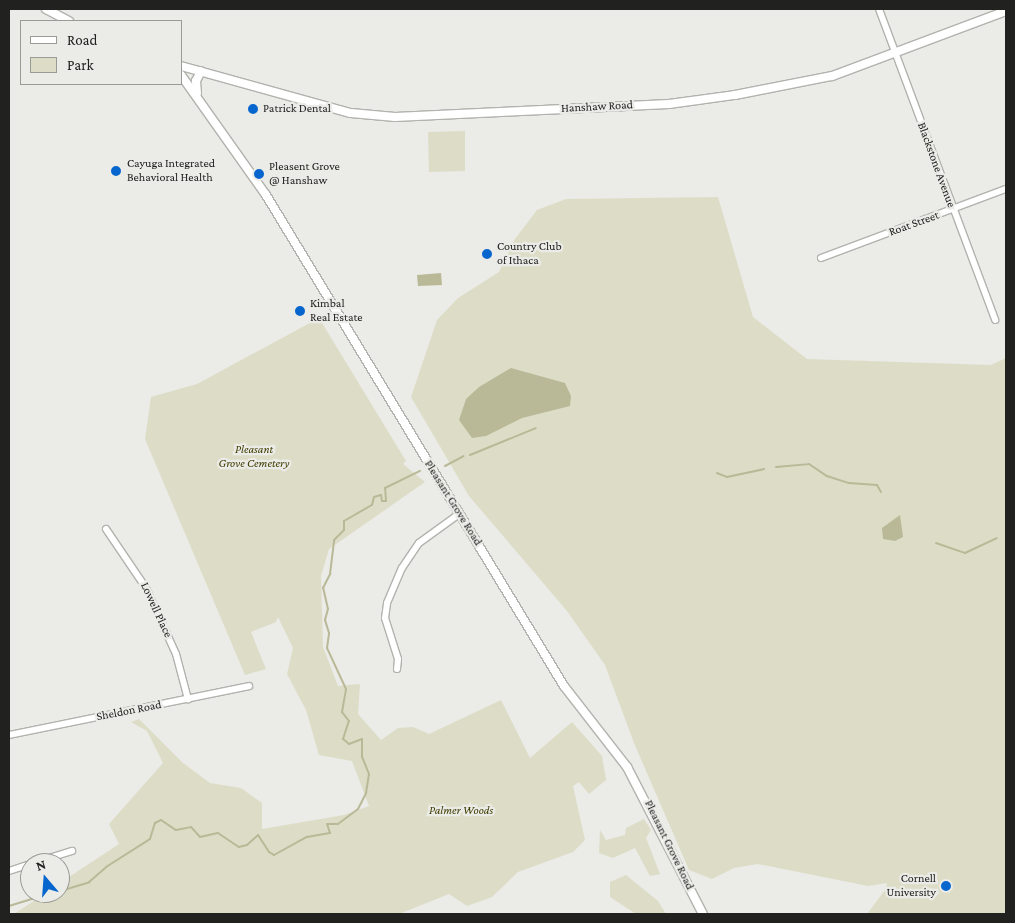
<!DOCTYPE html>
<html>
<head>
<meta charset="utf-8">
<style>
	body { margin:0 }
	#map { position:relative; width:1015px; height:923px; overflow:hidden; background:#ebebe7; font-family:"Crimson Pro",serif }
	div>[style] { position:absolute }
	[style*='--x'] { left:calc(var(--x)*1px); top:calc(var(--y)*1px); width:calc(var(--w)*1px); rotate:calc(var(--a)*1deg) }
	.green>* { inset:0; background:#ddddc7 }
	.water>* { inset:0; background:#b9b998 }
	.stream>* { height:2px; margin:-1px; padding:0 1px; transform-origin:1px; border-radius:1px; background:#b9b998 }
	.roads { filter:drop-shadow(1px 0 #b2b2ae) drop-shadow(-1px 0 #b2b2ae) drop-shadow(0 1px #b2b2ae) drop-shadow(0 -1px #b2b2ae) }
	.minor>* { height:6px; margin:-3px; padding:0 3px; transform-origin:3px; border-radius:3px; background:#fff }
	.tertiary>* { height:8px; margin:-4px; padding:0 4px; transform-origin:4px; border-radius:4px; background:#fff }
	.dots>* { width:14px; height:14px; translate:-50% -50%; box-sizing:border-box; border:2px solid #ebebe7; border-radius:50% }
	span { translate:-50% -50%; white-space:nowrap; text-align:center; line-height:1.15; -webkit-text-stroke:4.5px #ebebe7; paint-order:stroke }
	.street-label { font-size:12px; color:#212120 }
	.poi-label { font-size:12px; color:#212120 }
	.left { translate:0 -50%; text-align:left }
	.right { translate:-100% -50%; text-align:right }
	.park-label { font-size:12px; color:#403d01; font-style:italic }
	.frame { position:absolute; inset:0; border:10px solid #212120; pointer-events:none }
	.legend { position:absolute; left:20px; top:20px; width:162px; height:65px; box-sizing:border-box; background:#ebebe7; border:1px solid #9a9a97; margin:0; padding:6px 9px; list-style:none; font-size:15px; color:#212120 }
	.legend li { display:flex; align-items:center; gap:10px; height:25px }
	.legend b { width:25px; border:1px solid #9a9a97 }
	.north { position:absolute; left:20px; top:853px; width:50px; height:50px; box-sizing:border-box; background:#ebebe7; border:1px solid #9a9a97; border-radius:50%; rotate:342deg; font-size:14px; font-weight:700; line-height:20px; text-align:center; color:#212120 }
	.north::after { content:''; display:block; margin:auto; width:18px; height:22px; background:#0766ce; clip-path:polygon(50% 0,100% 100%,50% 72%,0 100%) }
</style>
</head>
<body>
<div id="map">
	<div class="green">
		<i style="clip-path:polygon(465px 131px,465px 171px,429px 172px,428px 132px)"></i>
		<i style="clip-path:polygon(718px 197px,753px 317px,807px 359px,991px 365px,1006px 358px,1006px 914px,867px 914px,885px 890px,887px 883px,868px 886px,758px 864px,734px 868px,712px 879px,689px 870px,634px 743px,605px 665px,567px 611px,469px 496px,411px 397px,437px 320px,458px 298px,499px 272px,515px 239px,537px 210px,566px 199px)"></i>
		<i style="clip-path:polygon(319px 318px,406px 461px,403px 464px,425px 482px,329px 549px,321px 576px,323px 647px,338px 686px,360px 684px,358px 714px,381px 740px,398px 728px,413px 727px,429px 734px,501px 700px,530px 758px,572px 722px,602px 756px,606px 780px,589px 794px,579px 782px,573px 786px,585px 840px,573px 852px,518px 872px,492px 897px,467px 906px,449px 894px,399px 914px,14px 914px,46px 893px,60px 893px,60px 883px,119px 844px,109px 824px,163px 763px,147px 731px,131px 722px,139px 719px,183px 763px,210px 783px,241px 788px,262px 803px,262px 829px,344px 815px,369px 806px,352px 761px,319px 755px,306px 710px,287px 674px,293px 648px,278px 617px,276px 622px,251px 632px,266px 669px,245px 675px,145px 439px,151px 397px,197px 384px)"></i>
		<i style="clip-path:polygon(644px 819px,651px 830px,646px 838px,660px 874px,650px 876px,635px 848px,613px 858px,599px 853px,600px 830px,606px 840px,625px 835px,626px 828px)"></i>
		<i style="clip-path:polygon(626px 875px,658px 901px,666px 914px,636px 914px,610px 897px,610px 882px)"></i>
	</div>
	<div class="water">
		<i style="clip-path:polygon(441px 273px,442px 285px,418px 286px,417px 275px)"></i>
		<i style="clip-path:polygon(511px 368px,565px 383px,571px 396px,570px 406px,522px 418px,486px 436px,472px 438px,459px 420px,466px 399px,479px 387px)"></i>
		<i style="clip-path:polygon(900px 515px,903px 537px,895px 541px,883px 539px,882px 528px)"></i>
	</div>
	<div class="stream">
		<i style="--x:470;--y:455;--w:71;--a:-22.2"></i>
		<i style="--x:445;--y:466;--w:21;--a:-28"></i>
		<i style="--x:776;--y:467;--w:33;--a:-5"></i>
		<i style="--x:809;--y:464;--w:22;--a:34"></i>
		<i style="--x:827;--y:476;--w:23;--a:18"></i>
		<i style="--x:849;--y:483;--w:28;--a:4"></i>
		<i style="--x:877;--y:485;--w:8;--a:60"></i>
		<i style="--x:717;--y:473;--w:11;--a:22"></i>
		<i style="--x:727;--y:477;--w:38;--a:-12"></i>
		<i style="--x:936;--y:543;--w:31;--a:19"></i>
		<i style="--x:965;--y:553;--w:35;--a:-25"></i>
		<i style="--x:54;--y:893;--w:37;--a:-17"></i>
		<i style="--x:89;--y:882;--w:23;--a:-41"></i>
		<i style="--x:106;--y:867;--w:52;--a:-32.5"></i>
		<i style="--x:150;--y:839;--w:17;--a:-73"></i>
		<i style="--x:155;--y:823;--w:7;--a:-27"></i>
		<i style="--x:161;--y:820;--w:18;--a:34"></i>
		<i style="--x:176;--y:830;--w:15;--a:-11"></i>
		<i style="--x:191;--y:827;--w:13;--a:48"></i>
		<i style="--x:200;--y:837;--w:18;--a:-13"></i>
		<i style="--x:218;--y:833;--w:25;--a:34"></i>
		<i style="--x:239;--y:847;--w:8;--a:-14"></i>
		<i style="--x:247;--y:845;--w:15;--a:-42"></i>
		<i style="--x:258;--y:835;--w:20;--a:57"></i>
		<i style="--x:269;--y:852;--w:6;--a:31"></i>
		<i style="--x:274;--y:855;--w:38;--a:-29"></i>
		<i style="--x:307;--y:837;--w:23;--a:-10"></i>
		<i style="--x:330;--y:833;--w:9;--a:-108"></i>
		<i style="--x:327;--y:824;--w:11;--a:0"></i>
		<i style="--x:338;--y:824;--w:25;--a:-37"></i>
		<i style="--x:358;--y:809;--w:18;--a:-63"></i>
		<i style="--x:366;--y:793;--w:19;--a:-81"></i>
		<i style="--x:369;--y:774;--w:18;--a:-112"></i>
		<i style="--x:362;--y:757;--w:18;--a:-90"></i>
		<i style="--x:362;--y:739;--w:14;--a:159"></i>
		<i style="--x:349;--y:744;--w:8;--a:-140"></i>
		<i style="--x:343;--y:739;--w:19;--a:-72"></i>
		<i style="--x:349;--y:721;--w:11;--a:-128"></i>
		<i style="--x:342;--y:712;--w:23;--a:-80"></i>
		<i style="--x:346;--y:689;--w:45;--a:-114.9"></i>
		<i style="--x:327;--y:648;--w:15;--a:-82"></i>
		<i style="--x:329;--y:633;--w:14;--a:-107"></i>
		<i style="--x:325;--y:620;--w:11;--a:-75"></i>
		<i style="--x:328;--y:609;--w:22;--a:-103"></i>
		<i style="--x:323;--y:588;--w:16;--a:-63"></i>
		<i style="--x:330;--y:574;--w:34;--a:-83"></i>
		<i style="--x:334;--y:540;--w:14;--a:-45"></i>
		<i style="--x:344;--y:530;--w:9;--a:-90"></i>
		<i style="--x:344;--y:521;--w:32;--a:-30"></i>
		<i style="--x:372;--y:505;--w:8;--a:-76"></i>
		<i style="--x:374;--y:497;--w:7;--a:-16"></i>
		<i style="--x:381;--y:495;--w:6;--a:81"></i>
		<i style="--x:382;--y:501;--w:4;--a:0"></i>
		<i style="--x:386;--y:501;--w:13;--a:-94"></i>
		<i style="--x:385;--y:488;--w:39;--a:-26"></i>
		<i style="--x:9;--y:906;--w:44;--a:-17.2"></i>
	</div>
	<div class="roads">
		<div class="minor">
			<i style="--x:879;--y:9;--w:332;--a:69.5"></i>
			<i style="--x:821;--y:258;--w:197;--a:-20.5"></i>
			<i style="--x:106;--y:529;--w:71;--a:55.9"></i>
			<i style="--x:146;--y:588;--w:72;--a:65.6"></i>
			<i style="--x:176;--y:654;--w:47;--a:75.1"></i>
			<i style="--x:397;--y:669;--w:10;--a:-84"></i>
			<i style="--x:398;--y:659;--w:43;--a:-107.6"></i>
			<i style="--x:385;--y:618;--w:15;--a:-82"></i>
			<i style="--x:387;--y:603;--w:38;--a:-67"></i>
			<i style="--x:402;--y:568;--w:30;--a:-56"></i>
			<i style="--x:419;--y:543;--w:49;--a:-35.9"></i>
			<i style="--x:9;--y:735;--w:245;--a:-11.5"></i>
			<i style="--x:33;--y:863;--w:41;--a:-17.1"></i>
			<i style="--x:9;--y:871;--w:22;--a:-18"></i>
		</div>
		<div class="tertiary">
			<i style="--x:46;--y:9;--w:26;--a:28"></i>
			<i style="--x:181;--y:66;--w:176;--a:15.5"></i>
			<i style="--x:351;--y:113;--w:44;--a:5.2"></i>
			<i style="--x:395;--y:117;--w:274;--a:-2.7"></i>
			<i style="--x:669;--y:104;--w:67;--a:-7.8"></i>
			<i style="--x:735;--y:95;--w:99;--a:-11.1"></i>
			<i style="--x:832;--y:76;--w:186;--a:-20.5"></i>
			<i style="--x:181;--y:75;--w:147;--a:54.7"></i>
			<i style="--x:266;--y:195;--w:574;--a:58.75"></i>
			<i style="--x:564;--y:686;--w:103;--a:52.1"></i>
			<i style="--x:627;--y:767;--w:165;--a:62.7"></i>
			<i style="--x:197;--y:93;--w:12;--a:-95"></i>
			<i style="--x:196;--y:81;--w:11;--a:-63"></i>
		</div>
	</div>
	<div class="dots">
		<i style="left:253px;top:109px;background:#0766ce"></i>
		<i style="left:116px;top:171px;background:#0766ce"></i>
		<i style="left:259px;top:174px;background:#0766ce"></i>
		<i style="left:487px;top:254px;background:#0766ce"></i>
		<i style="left:300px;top:311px;background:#0766ce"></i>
		<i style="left:946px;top:886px;background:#0766ce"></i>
	</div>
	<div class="street-label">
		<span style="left:597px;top:107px;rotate:-3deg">Hanshaw Road</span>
		<span style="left:936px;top:165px;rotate:70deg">Blackstone Avenue</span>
		<span style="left:914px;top:224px;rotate:-20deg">Roat Street</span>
		<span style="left:453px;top:503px;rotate:58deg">Pleasant Grove Road</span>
		<span style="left:156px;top:610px;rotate:65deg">Lowell Place</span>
		<span style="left:129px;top:711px;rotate:-11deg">Sheldon Road</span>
		<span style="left:669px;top:845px;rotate:64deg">Pleasant Grove Road</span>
	</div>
	<div class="poi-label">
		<span class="left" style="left:263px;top:109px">Patrick Dental</span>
		<span class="left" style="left:127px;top:171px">Cayuga Integrated<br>Behavioral Health</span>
		<span class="left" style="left:269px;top:174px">Pleasent Grove<br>@ Hanshaw</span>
		<span class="left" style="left:497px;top:254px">Country Club<br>of Ithaca</span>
		<span class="left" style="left:310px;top:311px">Kimbal<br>Real Estate</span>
		<span class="right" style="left:936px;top:886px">Cornell<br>University</span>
	</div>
	<div class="park-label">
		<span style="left:254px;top:457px">Pleasant<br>Grove Cemetery</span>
		<span style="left:461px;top:811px">Palmer Woods</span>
	</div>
	<div class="frame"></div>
	<ul class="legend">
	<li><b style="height:6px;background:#fff"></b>Road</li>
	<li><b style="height:14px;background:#ddddc7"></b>Park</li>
	</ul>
	<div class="north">N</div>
</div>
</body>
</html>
